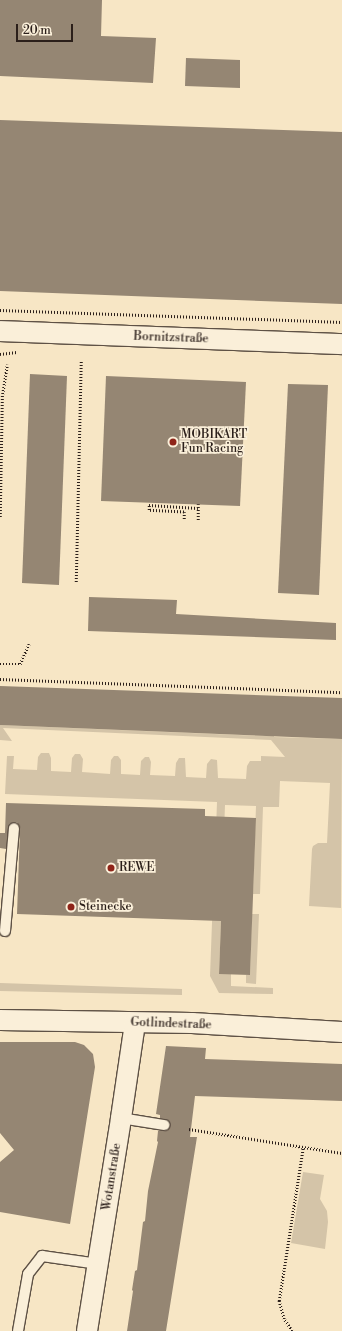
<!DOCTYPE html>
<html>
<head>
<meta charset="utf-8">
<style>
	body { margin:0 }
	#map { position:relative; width:342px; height:1331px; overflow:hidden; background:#f7e6c5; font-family:"Libre Bodoni",serif }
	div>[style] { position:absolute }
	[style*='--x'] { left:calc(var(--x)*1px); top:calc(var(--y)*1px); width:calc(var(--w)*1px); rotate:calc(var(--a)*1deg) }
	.green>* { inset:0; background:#d4c4a8 }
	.building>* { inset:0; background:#958673 }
	.path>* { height:2.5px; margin-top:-1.25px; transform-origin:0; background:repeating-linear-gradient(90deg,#2b1f1a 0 1px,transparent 0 3px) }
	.roads { filter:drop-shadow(1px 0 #5e5145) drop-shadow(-1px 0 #5e5145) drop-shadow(0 1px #5e5145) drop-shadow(0 -1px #5e5145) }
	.service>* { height:10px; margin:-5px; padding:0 5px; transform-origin:5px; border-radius:5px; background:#faefd9 }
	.minor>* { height:20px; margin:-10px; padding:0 10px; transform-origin:10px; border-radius:10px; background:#faefd9 }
	.dots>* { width:11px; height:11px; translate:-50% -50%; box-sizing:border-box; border:2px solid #faefd9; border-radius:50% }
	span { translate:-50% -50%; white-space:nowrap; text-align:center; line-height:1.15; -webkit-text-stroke:3.5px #faefd9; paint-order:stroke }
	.street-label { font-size:12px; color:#2b1f1a }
	.poi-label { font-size:12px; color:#2b1f1a }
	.left { translate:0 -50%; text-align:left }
	.scale { position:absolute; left:16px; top:24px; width:57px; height:18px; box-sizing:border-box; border:2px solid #2b1f1a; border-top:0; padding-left:5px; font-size:12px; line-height:14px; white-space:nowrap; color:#2b1f1a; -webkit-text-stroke:3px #faefd9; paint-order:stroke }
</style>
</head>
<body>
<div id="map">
	<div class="green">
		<i style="clip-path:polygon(0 725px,264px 736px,274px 732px,274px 737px,342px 739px,341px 908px,309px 906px,312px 849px,313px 846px,318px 843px,327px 843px,330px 783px,280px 781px,279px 807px,263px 807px,260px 894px,253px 894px,256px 806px,225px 805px,222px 886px,214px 885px,217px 802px,5px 794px,7px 756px,14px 756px,13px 769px,37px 770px,38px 757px,41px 753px,49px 753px,51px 758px,51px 771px,71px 772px,72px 758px,75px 754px,80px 754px,83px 759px,82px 772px,110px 774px,111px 760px,114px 756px,118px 756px,121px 760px,121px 774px,140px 775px,141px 761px,145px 757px,149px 757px,151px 762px,150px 775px,175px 776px,176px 763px,179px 758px,185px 758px,186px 777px,206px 778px,207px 764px,211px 759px,217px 760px,218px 778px,246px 779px,247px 766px,250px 761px,261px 761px,261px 756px,285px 757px,271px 740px,3px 728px,12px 741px,0 740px)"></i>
		<i style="clip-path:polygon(213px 896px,222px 896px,219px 974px,231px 974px,231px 986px,273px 988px,273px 994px,219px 993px,210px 976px)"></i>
		<i style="clip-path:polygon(252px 914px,259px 914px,256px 984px,246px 983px,246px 975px,250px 975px)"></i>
		<i style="clip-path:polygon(0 983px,182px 989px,182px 995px,0 991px)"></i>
		<i style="clip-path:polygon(303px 1172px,324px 1175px,320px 1199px,327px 1211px,328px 1222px,325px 1249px,291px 1243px)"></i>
	</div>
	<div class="building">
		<i style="clip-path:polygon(0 0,102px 0,101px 36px,156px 38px,153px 83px,0 76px)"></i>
		<i style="clip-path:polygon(186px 58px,240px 60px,240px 88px,185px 86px)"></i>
		<i style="clip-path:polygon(0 120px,342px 132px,342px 304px,0 291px)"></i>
		<i style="clip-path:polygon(30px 374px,67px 376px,59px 585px,22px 583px)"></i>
		<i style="clip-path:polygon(106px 376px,246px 382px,240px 506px,101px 501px)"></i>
		<i style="clip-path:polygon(288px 384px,328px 385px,319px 595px,278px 593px)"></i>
		<i style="clip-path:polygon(89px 597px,177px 600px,176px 614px,336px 623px,336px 640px,88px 631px)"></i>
		<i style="clip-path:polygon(0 686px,342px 698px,342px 739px,0 725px)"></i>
		<i style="clip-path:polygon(6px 803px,205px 809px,205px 816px,256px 818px,250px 975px,219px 974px,221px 921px,17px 914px,20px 828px,17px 822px,14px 822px,9px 824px,6px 849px,0 848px,0 833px,5px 833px)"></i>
		<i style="clip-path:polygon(0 1042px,75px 1042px,84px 1045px,93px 1054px,95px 1067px,70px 1224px,0 1212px,0 1162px,14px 1150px,0 1133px)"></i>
		<i style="clip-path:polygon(166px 1046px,206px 1048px,205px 1059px,342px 1064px,342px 1101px,195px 1096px,190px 1137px,197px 1137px,166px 1331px,127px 1331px,133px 1291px,132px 1290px,135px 1271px,137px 1270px,143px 1222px,145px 1221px,148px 1191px,158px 1142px,157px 1141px,158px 1131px,167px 1131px,170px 1126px,168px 1120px,160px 1118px,160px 1115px,156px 1114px)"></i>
	</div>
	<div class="path">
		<i style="--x:0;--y:310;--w:342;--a:2"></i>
		<i style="--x:0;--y:354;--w:17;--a:-7"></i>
		<i style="--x:0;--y:517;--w:120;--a:-89"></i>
		<i style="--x:2;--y:397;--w:33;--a:-81"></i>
		<i style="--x:184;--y:519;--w:7;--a:-90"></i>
		<i style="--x:184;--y:512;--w:35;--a:-177"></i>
		<i style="--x:149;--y:510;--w:5;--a:-90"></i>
		<i style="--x:149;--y:505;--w:49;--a:3.5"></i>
		<i style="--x:198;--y:508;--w:4;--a:-90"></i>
		<i style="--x:198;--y:520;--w:12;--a:-90"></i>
		<i style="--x:76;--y:582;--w:221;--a:-88.7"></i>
		<i style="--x:0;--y:664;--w:20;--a:0"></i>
		<i style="--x:20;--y:664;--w:22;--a:-66"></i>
		<i style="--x:0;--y:679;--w:342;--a:2.2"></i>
		<i style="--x:189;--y:1129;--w:155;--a:8.9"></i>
		<i style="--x:292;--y:1331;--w:14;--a:-124"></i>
		<i style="--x:284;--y:1319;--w:19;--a:-106"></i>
		<i style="--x:279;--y:1301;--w:156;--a:-81.1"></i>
	</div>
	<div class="roads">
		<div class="service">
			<i style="--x:5;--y:931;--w:103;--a:-85"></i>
			<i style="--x:121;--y:1118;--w:44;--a:9.2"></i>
			<i style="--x:18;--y:1331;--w:58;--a:-80"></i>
			<i style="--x:28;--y:1274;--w:23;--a:-52"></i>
			<i style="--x:42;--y:1256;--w:57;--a:8.1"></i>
		</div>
		<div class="minor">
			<i style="--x:0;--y:331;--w:342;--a:2.2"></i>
			<i style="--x:0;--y:1020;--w:192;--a:0.9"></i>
			<i style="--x:192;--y:1023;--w:150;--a:3.4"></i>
			<i style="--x:87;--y:1331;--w:216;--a:-80.9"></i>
			<i style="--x:121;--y:1118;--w:96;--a:-81.6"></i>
		</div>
	</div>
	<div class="dots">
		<i style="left:173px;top:442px;background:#8f2418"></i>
		<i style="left:111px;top:868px;background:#8f2418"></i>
		<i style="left:71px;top:907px;background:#8f2418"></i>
	</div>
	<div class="street-label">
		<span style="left:171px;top:338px;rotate:2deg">Bornitzstraße</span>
		<span style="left:171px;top:1024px;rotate:2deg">Gotlindestraße</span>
		<span style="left:112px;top:1177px;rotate:-81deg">Wotanstraße</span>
	</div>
	<div class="poi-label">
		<span class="left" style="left:181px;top:442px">MOBIKART<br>Fun Racing</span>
		<span class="left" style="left:119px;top:868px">REWE</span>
		<span class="left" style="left:79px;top:907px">Steinecke</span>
	</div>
	<div class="scale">20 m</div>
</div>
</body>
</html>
